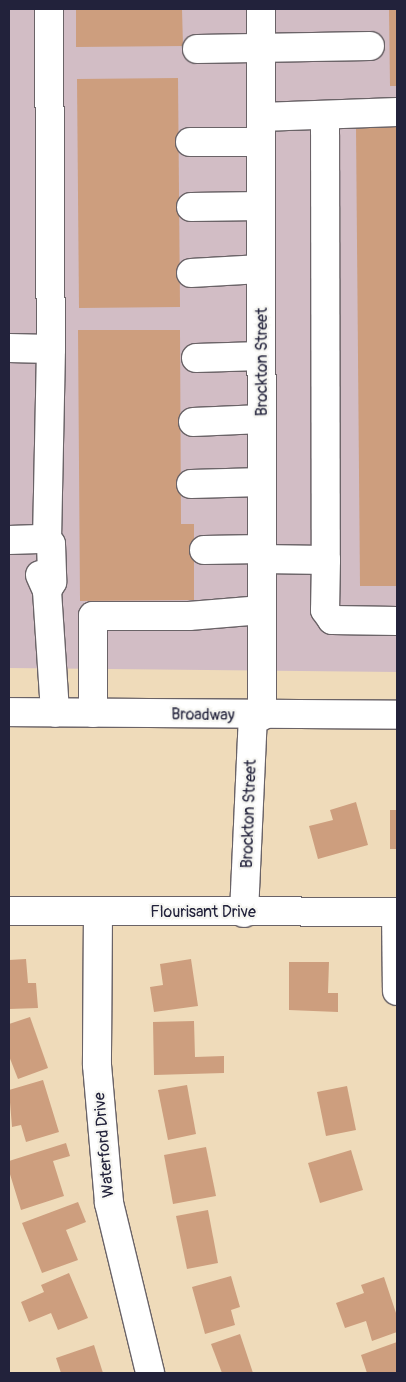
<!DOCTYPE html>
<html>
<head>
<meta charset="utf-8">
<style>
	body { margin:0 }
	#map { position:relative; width:406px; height:1382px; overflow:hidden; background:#efdbba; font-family:Pangolin,sans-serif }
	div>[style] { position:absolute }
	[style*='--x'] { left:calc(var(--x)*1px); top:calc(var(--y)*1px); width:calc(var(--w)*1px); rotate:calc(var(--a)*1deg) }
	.industrial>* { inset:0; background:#d2bdc5 }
	.building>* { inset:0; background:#cd9e7e }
	.roads { filter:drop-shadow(1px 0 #6a6367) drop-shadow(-1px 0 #6a6367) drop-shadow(0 1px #6a6367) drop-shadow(0 -1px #6a6367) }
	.minor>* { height:28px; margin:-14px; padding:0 14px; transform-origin:14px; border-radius:14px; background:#fff }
	.major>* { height:28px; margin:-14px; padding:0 14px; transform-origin:14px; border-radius:14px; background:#fff }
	span { translate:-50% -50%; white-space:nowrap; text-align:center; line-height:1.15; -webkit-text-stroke:4.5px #f6f6f2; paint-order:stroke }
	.street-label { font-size:16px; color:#22223b }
	.frame { position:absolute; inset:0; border:10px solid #22223b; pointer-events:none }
</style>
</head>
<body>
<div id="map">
	<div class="industrial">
		<i style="clip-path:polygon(9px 9px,397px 9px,397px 672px,9px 668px)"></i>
	</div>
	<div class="building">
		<i style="clip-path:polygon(76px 9px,182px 9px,183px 46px,76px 47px)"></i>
		<i style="clip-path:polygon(389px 9px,397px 9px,397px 86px,390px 86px)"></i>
		<i style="clip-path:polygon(178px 78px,180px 307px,79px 308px,77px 79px)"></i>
		<i style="clip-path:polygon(397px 126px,397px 586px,360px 586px,356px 127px)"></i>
		<i style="clip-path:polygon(78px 330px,180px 330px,181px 524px,194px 524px,194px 600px,80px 601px)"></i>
		<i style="clip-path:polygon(356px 802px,368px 845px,318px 859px,309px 826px,333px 820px,330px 810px)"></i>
		<i style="clip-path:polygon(390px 810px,397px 810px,397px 849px,390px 849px)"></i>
		<i style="clip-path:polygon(26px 959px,28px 983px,36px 983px,38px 1008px,9px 1009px,9px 960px)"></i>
		<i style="clip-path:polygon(191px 959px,198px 1006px,154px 1012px,150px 987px,163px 985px,160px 964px)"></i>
		<i style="clip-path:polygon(289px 962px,329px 962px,328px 993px,338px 993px,338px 1012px,289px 1010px)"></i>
		<i style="clip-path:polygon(30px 1017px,48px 1068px,18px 1079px,9px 1056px,9px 1024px)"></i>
		<i style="clip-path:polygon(194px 1021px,195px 1057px,224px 1056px,224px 1073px,154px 1075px,153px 1022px)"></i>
		<i style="clip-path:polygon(43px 1080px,59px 1132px,26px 1142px,21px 1125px,12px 1127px,9px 1090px)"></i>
		<i style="clip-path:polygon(187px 1085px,196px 1134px,168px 1140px,158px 1090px)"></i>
		<i style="clip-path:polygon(347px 1086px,356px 1130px,326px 1136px,317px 1092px)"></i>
		<i style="clip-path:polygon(66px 1143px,70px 1156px,53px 1161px,64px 1196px,21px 1210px,9px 1171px,9px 1161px)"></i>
		<i style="clip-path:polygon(206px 1147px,216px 1196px,173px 1204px,164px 1155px)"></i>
		<i style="clip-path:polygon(351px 1150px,363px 1190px,320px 1203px,308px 1163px)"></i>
		<i style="clip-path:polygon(78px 1202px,86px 1222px,66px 1230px,78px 1260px,42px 1273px,22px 1223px)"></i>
		<i style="clip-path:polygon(208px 1210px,218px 1263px,187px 1269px,176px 1216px)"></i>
		<i style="clip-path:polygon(69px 1273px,88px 1318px,58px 1330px,51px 1313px,29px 1322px,21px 1302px,44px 1292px,41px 1285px)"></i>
		<i style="clip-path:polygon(231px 1276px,240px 1307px,231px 1310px,235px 1325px,205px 1334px,192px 1287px)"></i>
		<i style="clip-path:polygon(384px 1277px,397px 1316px,397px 1332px,372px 1341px,366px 1321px,345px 1328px,336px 1303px,364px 1293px,361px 1285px)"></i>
		<i style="clip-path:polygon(240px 1334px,253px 1373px,222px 1373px,211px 1344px)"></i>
		<i style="clip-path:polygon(397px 1342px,397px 1373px,367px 1373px,361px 1355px)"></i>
		<i style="clip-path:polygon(94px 1345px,103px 1373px,61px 1373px,56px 1358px)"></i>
	</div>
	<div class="roads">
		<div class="minor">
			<i style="--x:49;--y:9;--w:340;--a:89.7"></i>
			<i style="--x:261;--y:9;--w:707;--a:89.92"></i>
			<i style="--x:197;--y:49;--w:173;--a:-1"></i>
			<i style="--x:325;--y:115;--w:445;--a:89.9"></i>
			<i style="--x:261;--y:117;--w:136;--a:-2.1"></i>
			<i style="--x:190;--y:142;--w:71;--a:0"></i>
			<i style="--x:191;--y:207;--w:70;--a:-0.8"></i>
			<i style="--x:191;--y:273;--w:70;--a:-3.3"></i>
			<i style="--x:9;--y:348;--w:42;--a:1.4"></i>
			<i style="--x:51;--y:349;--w:190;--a:91.2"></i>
			<i style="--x:47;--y:539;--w:6;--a:51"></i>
			<i style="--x:51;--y:544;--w:38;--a:88"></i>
			<i style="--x:52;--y:582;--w:10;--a:119"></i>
			<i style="--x:196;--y:358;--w:65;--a:-1.8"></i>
			<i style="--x:193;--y:422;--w:69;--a:-2.5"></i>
			<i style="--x:191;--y:484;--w:71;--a:-1.6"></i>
			<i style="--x:9;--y:540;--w:38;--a:-2"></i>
			<i style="--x:204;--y:550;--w:58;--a:-1"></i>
			<i style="--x:262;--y:559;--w:64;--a:0.9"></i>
			<i style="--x:326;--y:560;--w:50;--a:91.1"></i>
			<i style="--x:325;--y:610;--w:12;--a:55"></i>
			<i style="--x:332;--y:620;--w:65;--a:0.9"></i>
			<i style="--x:40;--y:575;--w:17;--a:66"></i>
			<i style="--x:47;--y:591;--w:122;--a:86.2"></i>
			<i style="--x:93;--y:713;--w:97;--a:-90"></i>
			<i style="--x:93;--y:616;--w:96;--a:0"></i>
			<i style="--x:189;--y:616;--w:73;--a:-4.7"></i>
			<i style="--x:9;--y:911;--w:388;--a:0.1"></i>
			<i style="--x:98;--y:912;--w:153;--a:90.4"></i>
			<i style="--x:97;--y:1065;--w:139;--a:85"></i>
			<i style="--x:109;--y:1203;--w:175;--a:76.4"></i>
			<i style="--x:396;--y:912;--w:79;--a:89.3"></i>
			<i style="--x:244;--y:913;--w:197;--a:-87.4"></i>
		</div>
		<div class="major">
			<i style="--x:9;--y:712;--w:388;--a:0.4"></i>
		</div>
	</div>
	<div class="street-label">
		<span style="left:262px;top:362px;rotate:-90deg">Brockton Street</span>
		<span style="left:203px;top:715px;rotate:1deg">Broadway</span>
		<span style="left:249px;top:814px;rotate:-88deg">Brockton Street</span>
		<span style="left:203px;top:912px">Flourisant Drive</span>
		<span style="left:104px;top:1145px;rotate:-95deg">Waterford Drive</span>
	</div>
	<div class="frame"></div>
</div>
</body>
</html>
